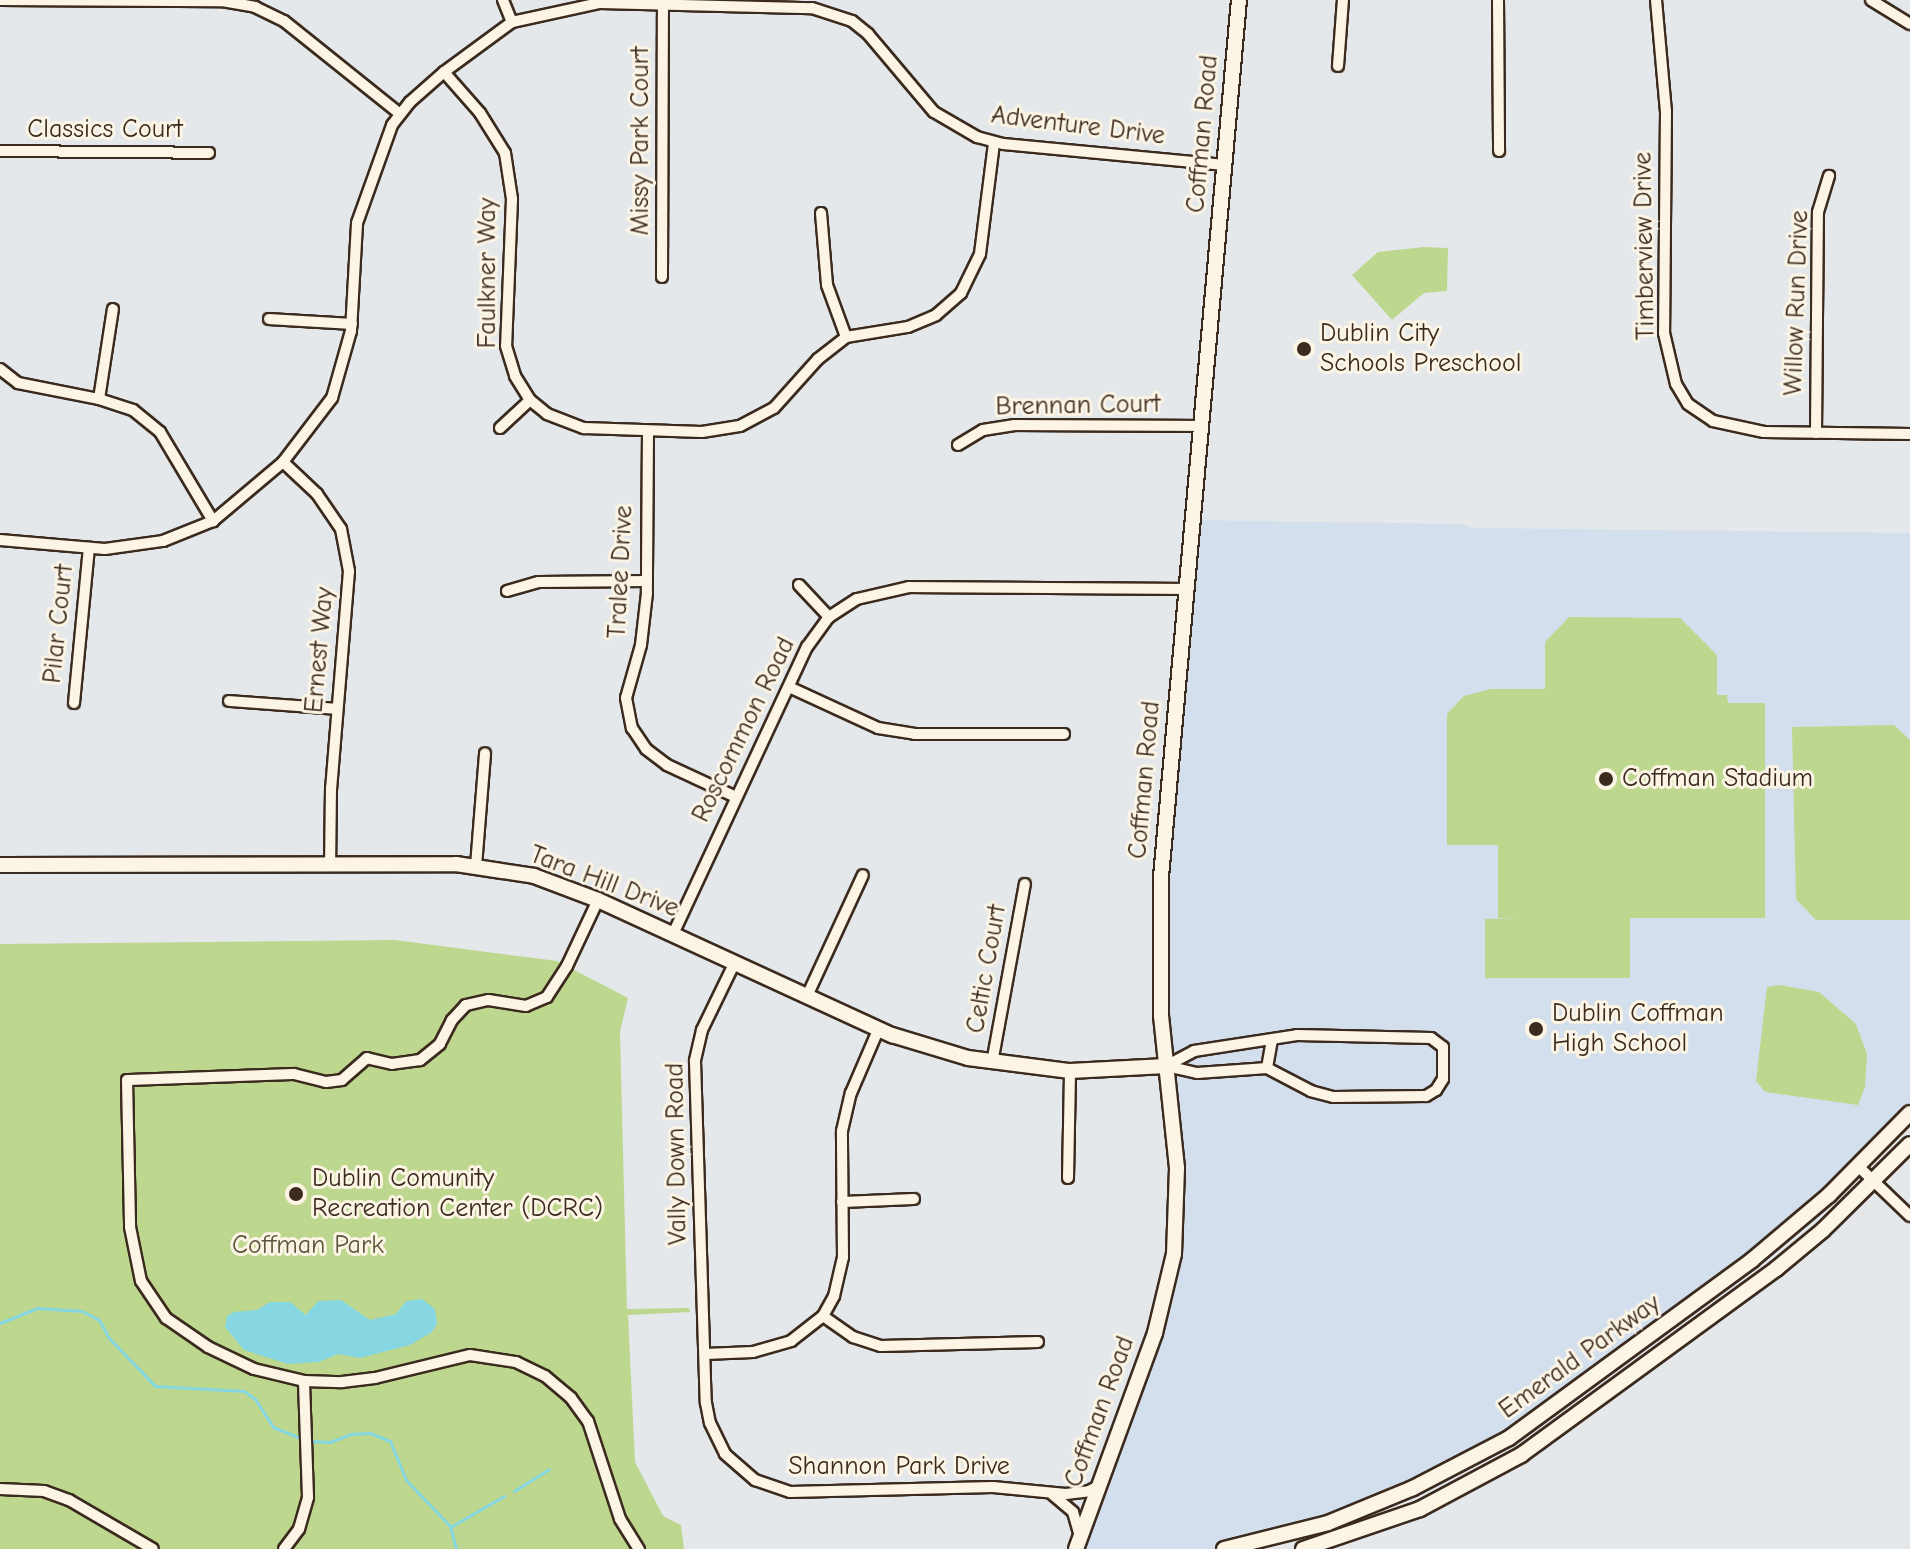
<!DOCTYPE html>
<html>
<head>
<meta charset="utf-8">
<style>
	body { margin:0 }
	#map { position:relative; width:1910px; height:1549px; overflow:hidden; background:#e4e8ea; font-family:"Comic Neue",sans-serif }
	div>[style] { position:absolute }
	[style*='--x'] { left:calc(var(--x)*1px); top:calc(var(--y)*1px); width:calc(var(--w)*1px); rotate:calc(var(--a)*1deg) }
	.built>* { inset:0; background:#d4dfed }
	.green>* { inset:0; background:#bed78e }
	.water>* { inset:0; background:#86d7e1 }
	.stream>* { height:3px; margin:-1.5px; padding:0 1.5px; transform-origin:1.5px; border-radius:1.5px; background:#86d7e1 }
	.roads { filter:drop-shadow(2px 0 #3b2a1e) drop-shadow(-2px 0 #3b2a1e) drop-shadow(0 2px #3b2a1e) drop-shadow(0 -2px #3b2a1e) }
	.street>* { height:10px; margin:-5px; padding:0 5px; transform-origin:5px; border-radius:5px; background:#fcf5e5 }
	.secondary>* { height:14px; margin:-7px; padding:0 7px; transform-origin:7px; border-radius:7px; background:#fcf5e5 }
	.dots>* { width:22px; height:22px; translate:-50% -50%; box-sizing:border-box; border:4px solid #fcf5e5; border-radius:50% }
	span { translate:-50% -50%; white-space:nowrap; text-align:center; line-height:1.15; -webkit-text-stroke:6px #fcf5e5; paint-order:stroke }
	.street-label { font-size:26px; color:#3b2a1e }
	.poi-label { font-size:26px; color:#3b2a1e }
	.left { translate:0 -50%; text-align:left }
	.park-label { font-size:26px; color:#5c553a }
</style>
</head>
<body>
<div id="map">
	<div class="built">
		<i style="clip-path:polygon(1193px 520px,1462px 524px,1472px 528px,1910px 533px,1910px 1113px,1829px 1195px,1553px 1408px,1365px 1508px,1224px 1549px,1076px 1549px,1138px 1377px,1175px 1232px,1159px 965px)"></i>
	</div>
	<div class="green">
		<i style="clip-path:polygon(1424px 247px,1448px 248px,1447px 291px,1424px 293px,1392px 320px,1352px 275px,1378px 252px)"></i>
		<i style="clip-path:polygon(1569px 617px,1680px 618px,1717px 655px,1717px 695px,1727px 695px,1728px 703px,1765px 703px,1765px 918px,1630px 918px,1630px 978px,1485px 978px,1485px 919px,1523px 918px,1498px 918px,1498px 845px,1447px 845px,1447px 714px,1464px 696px,1491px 689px,1545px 689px,1545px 642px)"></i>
		<i style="clip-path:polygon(1894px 725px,1910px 740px,1910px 920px,1816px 920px,1796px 899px,1792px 727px)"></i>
		<i style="clip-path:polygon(395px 940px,557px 961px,628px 998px,620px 1032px,627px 1309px,689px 1308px,690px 1312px,628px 1315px,635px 1462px,663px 1516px,681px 1525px,684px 1549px,0 1549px,0 944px)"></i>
		<i style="clip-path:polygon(1780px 985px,1819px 992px,1856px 1024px,1867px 1054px,1865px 1087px,1858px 1105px,1765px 1092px,1756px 1081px,1767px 987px)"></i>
	</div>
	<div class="water">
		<i style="clip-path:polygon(422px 1299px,435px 1309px,437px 1324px,432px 1332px,410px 1345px,360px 1358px,338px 1354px,319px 1362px,288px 1364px,244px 1350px,225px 1327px,227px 1316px,234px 1312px,257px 1310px,270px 1302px,290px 1302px,306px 1315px,318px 1301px,341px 1300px,370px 1320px,396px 1314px,406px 1301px)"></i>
	</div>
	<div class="stream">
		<i style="--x:0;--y:1323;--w:40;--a:-22"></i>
		<i style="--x:37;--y:1308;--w:45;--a:3.8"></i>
		<i style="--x:82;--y:1311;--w:19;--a:28"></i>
		<i style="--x:99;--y:1320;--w:21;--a:61"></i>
		<i style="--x:109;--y:1338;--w:66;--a:46.2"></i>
		<i style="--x:155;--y:1386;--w:89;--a:3.2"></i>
		<i style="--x:244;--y:1391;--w:14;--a:36"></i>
		<i style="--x:255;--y:1399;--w:33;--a:57"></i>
		<i style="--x:273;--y:1427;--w:32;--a:22"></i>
		<i style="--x:310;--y:1441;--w:20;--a:3"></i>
		<i style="--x:330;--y:1442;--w:22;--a:-21"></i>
		<i style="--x:351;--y:1434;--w:19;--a:-3"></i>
		<i style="--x:370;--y:1433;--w:22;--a:22"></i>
		<i style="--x:390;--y:1441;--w:42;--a:67.7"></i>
		<i style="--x:406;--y:1480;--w:64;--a:46.3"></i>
		<i style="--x:450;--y:1526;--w:24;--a:75"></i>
		<i style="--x:514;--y:1491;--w:41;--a:-32.2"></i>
		<i style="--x:452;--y:1526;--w:60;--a:-30"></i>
	</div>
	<div class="roads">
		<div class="street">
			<i style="--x:0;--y:0;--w:222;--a:0.3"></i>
			<i style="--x:222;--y:1;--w:34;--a:10"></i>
			<i style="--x:255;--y:7;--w:32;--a:26"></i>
			<i style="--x:284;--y:21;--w:149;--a:38.7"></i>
			<i style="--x:503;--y:0;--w:24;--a:68"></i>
			<i style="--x:1498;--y:0;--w:151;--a:89.6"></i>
			<i style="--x:1656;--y:0;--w:111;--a:84.9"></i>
			<i style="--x:1666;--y:111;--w:222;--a:90.5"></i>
			<i style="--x:1664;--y:333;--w:52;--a:76.8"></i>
			<i style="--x:1676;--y:384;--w:23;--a:59"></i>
			<i style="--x:1688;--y:404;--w:30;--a:34"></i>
			<i style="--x:1713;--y:421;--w:52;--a:12.2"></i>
			<i style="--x:1764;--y:432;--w:146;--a:0.8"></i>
			<i style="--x:1871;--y:0;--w:46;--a:31.6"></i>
			<i style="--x:1338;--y:66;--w:66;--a:-85.7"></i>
			<i style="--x:444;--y:72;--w:55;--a:48.7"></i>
			<i style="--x:480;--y:113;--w:47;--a:58"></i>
			<i style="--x:505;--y:153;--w:47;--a:81.3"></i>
			<i style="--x:512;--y:199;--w:147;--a:92.3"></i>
			<i style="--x:506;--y:346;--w:31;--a:73"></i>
			<i style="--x:515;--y:376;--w:28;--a:58"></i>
			<i style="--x:530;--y:400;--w:22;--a:39"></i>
			<i style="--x:547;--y:414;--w:40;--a:21"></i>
			<i style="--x:584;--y:428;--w:118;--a:1.9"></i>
			<i style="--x:702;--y:432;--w:38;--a:-9"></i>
			<i style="--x:740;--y:426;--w:38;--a:-28"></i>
			<i style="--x:774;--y:408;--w:66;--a:-48.1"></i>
			<i style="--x:818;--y:359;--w:36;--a:-38"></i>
			<i style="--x:846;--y:337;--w:63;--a:-9.2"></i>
			<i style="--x:908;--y:327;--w:30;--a:-23"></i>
			<i style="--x:936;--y:315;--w:33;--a:-41"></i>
			<i style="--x:961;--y:293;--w:43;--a:-64"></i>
			<i style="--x:980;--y:254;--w:112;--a:-82.8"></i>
			<i style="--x:0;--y:151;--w:209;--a:0.5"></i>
			<i style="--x:821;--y:213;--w:72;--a:85.2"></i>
			<i style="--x:827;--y:285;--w:55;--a:69.9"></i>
			<i style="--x:662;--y:277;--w:273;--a:-89.8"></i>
			<i style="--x:269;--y:319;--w:83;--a:3.4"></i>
			<i style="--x:0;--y:369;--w:23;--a:38"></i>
			<i style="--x:18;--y:383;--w:83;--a:11.2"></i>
			<i style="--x:99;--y:399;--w:36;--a:18"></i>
			<i style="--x:133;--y:410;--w:35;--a:39"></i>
			<i style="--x:160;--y:432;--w:104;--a:59.2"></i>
			<i style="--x:99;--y:399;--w:91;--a:-81.2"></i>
			<i style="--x:500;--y:428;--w:41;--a:-43"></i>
			<i style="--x:648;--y:431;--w:162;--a:90.4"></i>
			<i style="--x:647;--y:593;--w:52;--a:96.6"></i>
			<i style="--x:641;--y:645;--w:55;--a:105.8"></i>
			<i style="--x:626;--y:698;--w:31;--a:79"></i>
			<i style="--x:632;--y:728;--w:25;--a:56"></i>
			<i style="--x:646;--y:749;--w:26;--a:37"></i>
			<i style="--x:667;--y:765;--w:76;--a:24.9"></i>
			<i style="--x:1816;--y:433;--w:221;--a:-89.5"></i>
			<i style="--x:1818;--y:212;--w:38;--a:-73"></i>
			<i style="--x:958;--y:445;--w:29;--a:-31"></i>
			<i style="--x:983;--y:430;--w:32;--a:-9"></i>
			<i style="--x:1015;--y:425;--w:188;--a:0.3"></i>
			<i style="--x:283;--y:462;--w:47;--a:43.3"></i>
			<i style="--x:317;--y:494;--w:42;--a:55.6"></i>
			<i style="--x:341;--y:529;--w:43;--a:79.2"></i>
			<i style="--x:349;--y:571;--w:218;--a:94.7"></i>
			<i style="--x:331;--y:788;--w:77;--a:90.7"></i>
			<i style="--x:0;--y:540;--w:105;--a:4.9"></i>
			<i style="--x:105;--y:549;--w:59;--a:-7.9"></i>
			<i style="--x:163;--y:541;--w:54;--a:-21.8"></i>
			<i style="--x:213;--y:521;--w:92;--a:-40.1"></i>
			<i style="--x:283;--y:462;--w:81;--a:-52.6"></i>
			<i style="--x:332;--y:398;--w:70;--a:-74.2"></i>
			<i style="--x:351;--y:331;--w:108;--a:-86.8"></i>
			<i style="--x:357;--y:223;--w:104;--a:-70.3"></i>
			<i style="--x:392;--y:125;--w:29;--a:-52"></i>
			<i style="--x:410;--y:102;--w:45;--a:-41.4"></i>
			<i style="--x:444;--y:72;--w:84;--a:-36.3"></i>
			<i style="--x:512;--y:22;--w:90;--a:-12.2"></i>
			<i style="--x:600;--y:3;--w:212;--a:1.4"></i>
			<i style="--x:812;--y:8;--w:42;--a:18"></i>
			<i style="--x:852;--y:21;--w:21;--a:39"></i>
			<i style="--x:868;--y:34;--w:102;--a:49.8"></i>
			<i style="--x:934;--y:112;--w:50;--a:30.2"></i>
			<i style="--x:977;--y:137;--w:27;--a:15"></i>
			<i style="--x:1003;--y:144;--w:223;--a:5.4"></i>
			<i style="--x:799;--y:585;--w:44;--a:46.8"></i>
			<i style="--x:507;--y:591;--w:33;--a:-16"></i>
			<i style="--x:539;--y:582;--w:108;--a:-0.5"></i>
			<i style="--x:789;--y:687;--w:98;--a:24.7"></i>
			<i style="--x:878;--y:728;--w:36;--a:9"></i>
			<i style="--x:914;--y:734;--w:150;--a:0"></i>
			<i style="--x:229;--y:701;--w:108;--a:4.2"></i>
			<i style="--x:74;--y:703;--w:156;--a:-84.5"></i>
			<i style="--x:476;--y:866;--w:113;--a:-85.4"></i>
			<i style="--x:598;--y:900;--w:73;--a:115.2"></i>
			<i style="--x:567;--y:966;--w:37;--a:123"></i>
			<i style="--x:547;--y:997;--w:23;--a:157"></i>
			<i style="--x:526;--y:1006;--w:38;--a:-171"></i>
			<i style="--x:488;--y:1000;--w:23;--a:167"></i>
			<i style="--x:466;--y:1005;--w:21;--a:133"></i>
			<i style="--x:452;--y:1020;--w:27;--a:117"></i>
			<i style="--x:440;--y:1044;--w:26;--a:141"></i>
			<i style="--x:420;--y:1060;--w:28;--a:172"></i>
			<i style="--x:392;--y:1064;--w:26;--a:-167"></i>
			<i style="--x:367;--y:1058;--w:33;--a:139"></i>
			<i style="--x:342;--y:1080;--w:16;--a:173"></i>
			<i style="--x:326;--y:1082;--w:33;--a:-166"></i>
			<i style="--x:294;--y:1074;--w:167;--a:177.9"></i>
			<i style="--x:127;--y:1080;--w:147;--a:88.8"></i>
			<i style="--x:130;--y:1227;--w:55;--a:78.5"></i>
			<i style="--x:141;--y:1281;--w:45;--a:56"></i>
			<i style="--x:166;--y:1318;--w:51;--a:34.6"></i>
			<i style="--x:208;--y:1347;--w:51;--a:25.6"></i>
			<i style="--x:254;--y:1369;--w:51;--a:13.5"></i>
			<i style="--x:304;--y:1381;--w:38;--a:2"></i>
			<i style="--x:342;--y:1382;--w:33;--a:-7"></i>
			<i style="--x:375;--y:1378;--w:98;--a:-13.6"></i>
			<i style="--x:470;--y:1355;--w:47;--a:8.7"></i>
			<i style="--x:516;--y:1362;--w:32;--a:26"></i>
			<i style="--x:545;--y:1376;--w:34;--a:40"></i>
			<i style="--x:571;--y:1398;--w:29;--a:54"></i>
			<i style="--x:588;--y:1421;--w:103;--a:71.9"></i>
			<i style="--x:620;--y:1519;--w:36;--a:58"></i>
			<i style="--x:673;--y:934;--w:317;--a:-65"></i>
			<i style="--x:807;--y:647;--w:37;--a:-54"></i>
			<i style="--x:829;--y:617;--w:33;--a:-33"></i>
			<i style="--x:857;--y:599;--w:53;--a:-13"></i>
			<i style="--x:909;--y:587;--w:277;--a:0.4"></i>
			<i style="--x:735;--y:962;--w:76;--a:115.9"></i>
			<i style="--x:702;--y:1030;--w:32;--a:103"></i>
			<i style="--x:695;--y:1061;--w:342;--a:88.2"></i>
			<i style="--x:706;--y:1403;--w:20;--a:79"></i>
			<i style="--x:710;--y:1423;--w:34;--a:64"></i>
			<i style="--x:725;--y:1454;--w:40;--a:41"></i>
			<i style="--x:755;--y:1480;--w:37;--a:19"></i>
			<i style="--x:790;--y:1492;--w:203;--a:-1.4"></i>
			<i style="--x:993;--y:1487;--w:73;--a:5.5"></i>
			<i style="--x:1066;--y:1494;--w:23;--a:-7"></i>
			<i style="--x:1089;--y:1491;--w:11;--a:-27"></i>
			<i style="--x:807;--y:996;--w:133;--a:-65.2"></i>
			<i style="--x:1297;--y:1035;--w:134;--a:1.3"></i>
			<i style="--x:1431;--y:1038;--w:15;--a:37"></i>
			<i style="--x:1443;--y:1047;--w:32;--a:90"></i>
			<i style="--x:1443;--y:1079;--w:13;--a:122"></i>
			<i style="--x:1436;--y:1090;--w:12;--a:149"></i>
			<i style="--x:1426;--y:1096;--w:93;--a:179.4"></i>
			<i style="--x:1333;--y:1097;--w:23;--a:-165"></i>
			<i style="--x:1311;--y:1091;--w:50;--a:-152.4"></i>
			<i style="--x:1267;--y:1068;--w:70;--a:175.9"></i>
			<i style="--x:1197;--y:1073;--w:32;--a:-167"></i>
			<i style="--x:1166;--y:1066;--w:32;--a:-28"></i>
			<i style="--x:1194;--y:1051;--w:104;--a:-8.8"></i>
			<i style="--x:992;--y:1063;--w:182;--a:-79.6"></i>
			<i style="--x:1267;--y:1068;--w:29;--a:-80"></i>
			<i style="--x:1858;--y:1166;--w:72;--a:43.9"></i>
			<i style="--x:1068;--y:1178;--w:107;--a:-88.9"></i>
			<i style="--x:842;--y:1202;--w:72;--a:-2.4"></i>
			<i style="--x:823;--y:1316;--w:37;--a:35"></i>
			<i style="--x:853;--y:1337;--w:29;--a:18"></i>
			<i style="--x:881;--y:1346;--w:157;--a:-1.5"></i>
			<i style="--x:705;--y:1354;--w:48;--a:-2.4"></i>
			<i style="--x:753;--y:1352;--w:40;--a:-16"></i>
			<i style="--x:791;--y:1341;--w:41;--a:-38"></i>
			<i style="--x:823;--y:1316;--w:23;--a:-61"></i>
			<i style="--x:834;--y:1296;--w:40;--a:-77"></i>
			<i style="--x:843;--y:1257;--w:126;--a:-90.5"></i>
			<i style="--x:842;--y:1131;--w:39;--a:-77"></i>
			<i style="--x:851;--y:1093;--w:71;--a:-66.7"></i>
			<i style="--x:0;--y:1489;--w:44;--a:2.6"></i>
			<i style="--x:44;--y:1491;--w:27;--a:20"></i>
			<i style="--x:69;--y:1500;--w:97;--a:30.3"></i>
			<i style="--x:1053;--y:1495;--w:26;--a:40"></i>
			<i style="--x:1073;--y:1512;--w:26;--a:74"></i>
			<i style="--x:284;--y:1549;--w:25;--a:-53"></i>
			<i style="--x:299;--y:1529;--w:33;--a:-74"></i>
			<i style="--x:308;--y:1497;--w:116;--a:-92"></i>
		</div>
		<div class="secondary">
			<i style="--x:0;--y:865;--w:456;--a:-0.1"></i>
			<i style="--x:456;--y:864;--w:79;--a:8.7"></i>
			<i style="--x:534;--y:876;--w:68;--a:20.6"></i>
			<i style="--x:598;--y:900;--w:324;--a:24.7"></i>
			<i style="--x:892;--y:1035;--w:79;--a:16.8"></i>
			<i style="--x:968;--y:1058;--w:103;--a:7.3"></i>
			<i style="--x:1070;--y:1071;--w:96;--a:-3"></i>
			<i style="--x:1076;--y:1549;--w:230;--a:-69.9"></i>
			<i style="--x:1155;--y:1333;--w:81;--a:-76.5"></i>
			<i style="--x:1174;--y:1254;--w:86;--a:-88"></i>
			<i style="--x:1177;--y:1168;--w:153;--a:-96"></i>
			<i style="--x:1161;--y:1016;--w:139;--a:-90"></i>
			<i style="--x:1161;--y:877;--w:880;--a:-84.92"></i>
			<i style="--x:1224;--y:1549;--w:107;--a:-14"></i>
			<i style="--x:1328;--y:1523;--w:92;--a:-22.4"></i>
			<i style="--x:1413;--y:1488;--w:108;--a:-27.5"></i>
			<i style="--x:1509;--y:1438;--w:301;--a:-36.2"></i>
			<i style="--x:1752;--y:1260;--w:101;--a:-40.2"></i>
			<i style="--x:1829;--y:1195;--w:115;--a:-45.4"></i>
			<i style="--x:1303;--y:1549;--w:124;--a:-18.9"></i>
			<i style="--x:1420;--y:1509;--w:115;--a:-28.1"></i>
			<i style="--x:1521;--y:1455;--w:316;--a:-36.1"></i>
			<i style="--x:1776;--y:1269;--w:61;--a:-39.7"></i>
			<i style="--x:1823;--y:1230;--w:122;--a:-44.7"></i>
		</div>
	</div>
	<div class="dots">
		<i style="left:1304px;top:349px;background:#3b2a1e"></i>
		<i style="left:1606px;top:779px;background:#3b2a1e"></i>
		<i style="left:1536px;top:1029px;background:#3b2a1e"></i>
		<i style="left:296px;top:1194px;background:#3b2a1e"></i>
	</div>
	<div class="street-label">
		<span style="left:1078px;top:126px;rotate:7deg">Adventure Drive</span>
		<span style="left:105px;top:130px">Classics Court</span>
		<span style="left:1203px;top:134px;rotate:-85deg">Coffman Road</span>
		<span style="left:641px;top:141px;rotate:-90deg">Missy Park Court</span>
		<span style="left:1645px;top:246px;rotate:-91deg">Timberview Drive</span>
		<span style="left:488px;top:273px;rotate:-90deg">Faulkner Way</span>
		<span style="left:1797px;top:303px;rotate:-88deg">Willow Run Drive</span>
		<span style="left:1078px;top:406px;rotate:-1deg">Brennan Court</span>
		<span style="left:621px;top:572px;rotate:-87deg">Tralee Drive</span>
		<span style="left:59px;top:624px;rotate:-84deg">Pilar Court</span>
		<span style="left:320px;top:650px;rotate:-85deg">Ernest Way</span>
		<span style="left:744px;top:730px;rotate:-64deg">Roscommon Road</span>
		<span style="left:1145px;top:780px;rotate:-85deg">Coffman Road</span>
		<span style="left:604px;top:882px;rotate:21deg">Tara Hill Drive</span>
		<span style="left:987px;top:969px;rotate:-80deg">Celtic Court</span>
		<span style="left:677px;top:1154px;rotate:-91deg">Vally Down Road</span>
		<span style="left:1580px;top:1357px;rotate:-36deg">Emerald Parkway</span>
		<span style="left:1100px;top:1412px;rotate:-70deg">Coffman Road</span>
		<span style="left:899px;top:1467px">Shannon Park Drive</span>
	</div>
	<div class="poi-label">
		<span class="left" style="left:1320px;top:349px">Dublin City<br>Schools Preschool</span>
		<span class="left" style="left:1622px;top:779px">Coffman Stadium</span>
		<span class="left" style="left:1552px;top:1029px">Dublin Coffman<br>High School</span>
		<span class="left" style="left:312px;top:1194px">Dublin Comunity<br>Recreation Center (DCRC)</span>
	</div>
	<div class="park-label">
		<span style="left:308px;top:1246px">Coffman Park</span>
	</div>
</div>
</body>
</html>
